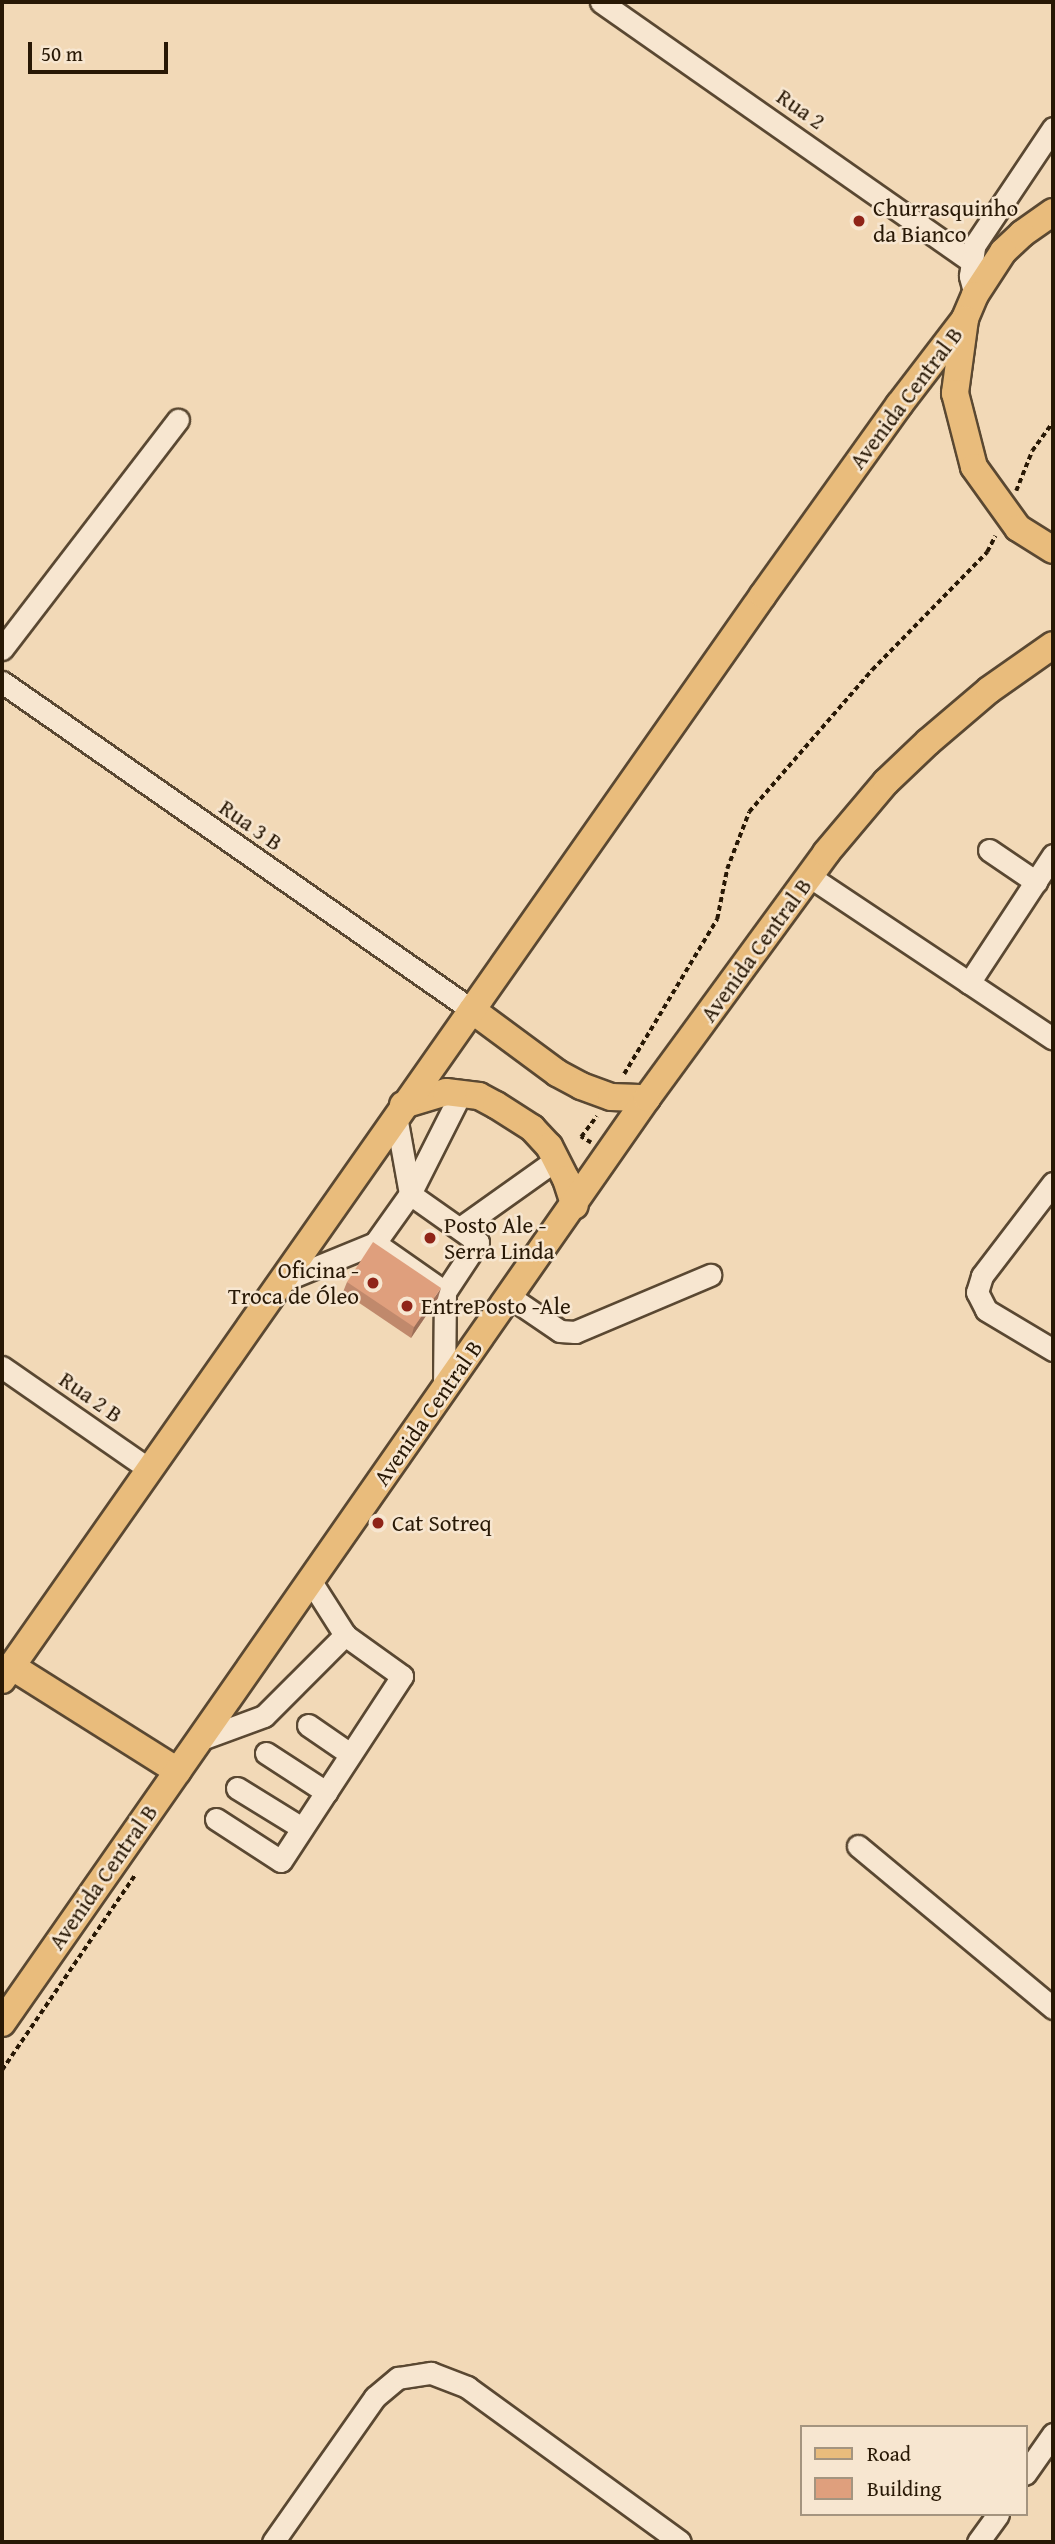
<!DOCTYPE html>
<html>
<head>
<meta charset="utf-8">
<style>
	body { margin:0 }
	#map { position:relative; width:1055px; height:2544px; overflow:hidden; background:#f2d9b7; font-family:"Gentium Book Plus",serif }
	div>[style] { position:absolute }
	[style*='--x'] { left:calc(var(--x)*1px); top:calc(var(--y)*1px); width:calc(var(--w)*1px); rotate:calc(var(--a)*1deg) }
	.path>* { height:3.5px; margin-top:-1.75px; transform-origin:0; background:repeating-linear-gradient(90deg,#281805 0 5px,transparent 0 8.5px) }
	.roads { filter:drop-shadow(2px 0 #5a4832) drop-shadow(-2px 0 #5a4832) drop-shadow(0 2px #5a4832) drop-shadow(0 -2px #5a4832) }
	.minor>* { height:21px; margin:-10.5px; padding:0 10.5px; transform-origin:10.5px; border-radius:10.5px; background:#f7e6d0 }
	.major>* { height:26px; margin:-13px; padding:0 13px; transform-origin:13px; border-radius:13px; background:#e9bc7c }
	.wall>* { inset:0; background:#c0896c }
	.shaded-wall>* { inset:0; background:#9c6f58 }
	.building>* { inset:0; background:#df9f7d }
	.dots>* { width:19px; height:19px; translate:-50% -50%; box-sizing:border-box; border:4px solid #f7e6d0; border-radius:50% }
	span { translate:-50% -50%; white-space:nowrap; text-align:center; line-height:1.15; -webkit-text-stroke:5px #f7e6d0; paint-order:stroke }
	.street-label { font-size:23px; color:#281805 }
	.poi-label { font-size:23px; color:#281805 }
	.left { translate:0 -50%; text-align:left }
	.right { translate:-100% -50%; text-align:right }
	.frame { position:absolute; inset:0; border:4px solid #281805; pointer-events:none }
	.legend { position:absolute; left:800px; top:2425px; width:228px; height:91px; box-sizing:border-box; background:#f7e6d0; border:2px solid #a4947f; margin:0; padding:9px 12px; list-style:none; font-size:21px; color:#281805 }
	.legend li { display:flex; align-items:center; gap:14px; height:35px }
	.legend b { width:35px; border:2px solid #a4947f }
	.scale { position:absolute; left:28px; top:42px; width:140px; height:32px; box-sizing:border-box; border:4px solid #281805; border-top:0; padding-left:9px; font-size:21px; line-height:24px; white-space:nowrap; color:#281805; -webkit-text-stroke:5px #f7e6d0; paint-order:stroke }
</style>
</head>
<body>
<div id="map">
	<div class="path">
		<i style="--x:1016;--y:491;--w:43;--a:-68.2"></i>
		<i style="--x:1032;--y:451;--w:36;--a:-54"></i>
		<i style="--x:624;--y:1074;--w:181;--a:-59"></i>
		<i style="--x:717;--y:919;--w:51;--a:-78.7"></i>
		<i style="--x:727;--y:869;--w:61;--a:-68.9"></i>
		<i style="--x:749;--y:812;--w:188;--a:-49.1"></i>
		<i style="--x:872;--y:670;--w:165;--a:-45.7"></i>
		<i style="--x:987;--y:552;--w:18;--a:-63"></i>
		<i style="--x:591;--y:1143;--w:12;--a:-149"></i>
		<i style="--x:581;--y:1137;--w:26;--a:-53"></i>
		<i style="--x:2;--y:2070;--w:236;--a:-55.7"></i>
	</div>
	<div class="roads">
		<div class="minor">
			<i style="--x:601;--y:2;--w:450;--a:35"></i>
			<i style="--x:975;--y:295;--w:20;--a:-105"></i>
			<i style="--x:970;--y:276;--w:30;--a:-82"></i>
			<i style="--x:974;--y:246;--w:142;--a:-56.2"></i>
			<i style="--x:2;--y:649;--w:289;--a:-52.5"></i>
			<i style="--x:2;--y:682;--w:573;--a:34.91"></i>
			<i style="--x:989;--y:850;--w:57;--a:34.2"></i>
			<i style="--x:809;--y:876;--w:293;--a:33.7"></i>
			<i style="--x:969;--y:983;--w:153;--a:-56.7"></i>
			<i style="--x:396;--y:1116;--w:79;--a:79.8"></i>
			<i style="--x:410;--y:1194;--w:83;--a:35.2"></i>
			<i style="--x:478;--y:1242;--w:60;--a:123.4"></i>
			<i style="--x:1053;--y:1183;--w:117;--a:127.4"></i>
			<i style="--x:982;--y:1276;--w:17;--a:107"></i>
			<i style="--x:977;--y:1292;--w:20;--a:63"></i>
			<i style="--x:986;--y:1310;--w:78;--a:30.8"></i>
			<i style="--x:460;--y:1228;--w:119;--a:-35.4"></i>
			<i style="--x:375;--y:1243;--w:60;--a:-54.5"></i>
			<i style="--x:410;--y:1194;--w:113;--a:-63.2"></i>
			<i style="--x:280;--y:1282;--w:103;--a:-22.3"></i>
			<i style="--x:375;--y:1243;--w:85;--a:35"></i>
			<i style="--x:445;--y:1292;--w:99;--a:90.6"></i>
			<i style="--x:510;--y:1297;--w:60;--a:34.2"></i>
			<i style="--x:560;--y:1331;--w:15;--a:4"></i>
			<i style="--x:575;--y:1332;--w:147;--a:-22.9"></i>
			<i style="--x:2;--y:1367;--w:180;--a:34.8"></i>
			<i style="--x:308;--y:1725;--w:51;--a:34.6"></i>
			<i style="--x:199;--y:1740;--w:69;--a:-20.3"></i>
			<i style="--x:264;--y:1716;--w:115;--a:-45"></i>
			<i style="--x:345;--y:1635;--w:65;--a:-122.5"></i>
			<i style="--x:266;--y:1753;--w:72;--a:33"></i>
			<i style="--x:237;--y:1788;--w:76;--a:31.6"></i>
			<i style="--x:216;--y:1819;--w:77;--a:32.9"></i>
			<i style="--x:281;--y:1861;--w:221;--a:-56.8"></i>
			<i style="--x:402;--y:1676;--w:70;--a:-144.3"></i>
			<i style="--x:858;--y:1846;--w:254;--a:39.7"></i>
			<i style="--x:1025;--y:2474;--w:49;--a:-55"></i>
			<i style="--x:273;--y:2542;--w:177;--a:-54.9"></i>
			<i style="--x:375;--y:2397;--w:30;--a:-40"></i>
			<i style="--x:398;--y:2378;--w:33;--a:-9"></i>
			<i style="--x:431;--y:2373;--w:39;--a:21"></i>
			<i style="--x:467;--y:2387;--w:263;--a:36"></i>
			<i style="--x:978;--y:2542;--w:34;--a:-54"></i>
		</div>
		<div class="major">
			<i style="--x:1053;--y:212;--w:38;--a:145"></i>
			<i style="--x:1022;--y:234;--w:26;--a:137"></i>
			<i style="--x:1003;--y:252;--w:51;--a:123.1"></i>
			<i style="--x:975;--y:295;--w:26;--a:113"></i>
			<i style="--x:965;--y:319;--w:75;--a:97.7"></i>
			<i style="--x:955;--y:393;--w:76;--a:75.6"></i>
			<i style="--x:974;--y:467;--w:75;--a:54.2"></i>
			<i style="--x:1018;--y:528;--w:41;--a:32.2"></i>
			<i style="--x:472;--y:1010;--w:106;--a:36.5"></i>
			<i style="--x:557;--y:1073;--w:27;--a:28"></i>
			<i style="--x:581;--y:1086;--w:32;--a:20"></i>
			<i style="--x:611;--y:1097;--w:36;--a:2"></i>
			<i style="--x:403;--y:1105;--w:45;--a:-16.8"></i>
			<i style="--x:446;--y:1092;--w:33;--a:7"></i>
			<i style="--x:479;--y:1096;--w:19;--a:28"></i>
			<i style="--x:496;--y:1105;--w:43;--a:32.6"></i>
			<i style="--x:532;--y:1128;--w:25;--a:47"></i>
			<i style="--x:549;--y:1146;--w:37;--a:63"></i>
			<i style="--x:566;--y:1179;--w:28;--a:72"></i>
			<i style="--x:11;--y:1666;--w:197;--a:32.2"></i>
			<i style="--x:2;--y:1680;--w:1325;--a:-54.95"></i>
			<i style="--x:763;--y:595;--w:234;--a:-54.4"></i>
			<i style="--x:899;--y:405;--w:108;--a:-52.5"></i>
			<i style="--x:2;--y:2023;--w:1128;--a:-55.11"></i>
			<i style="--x:647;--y:1098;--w:303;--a:-53.8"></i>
			<i style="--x:826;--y:853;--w:93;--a:-49.8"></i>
			<i style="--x:886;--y:782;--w:58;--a:-43.6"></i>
			<i style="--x:928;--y:742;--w:80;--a:-40.4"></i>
			<i style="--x:989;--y:690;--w:78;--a:-35.1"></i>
		</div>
	</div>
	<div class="wall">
		<i style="clip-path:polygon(347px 1282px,438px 1298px,411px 1338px,343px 1292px)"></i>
	</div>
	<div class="shaded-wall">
		<i style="clip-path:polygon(441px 1288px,438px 1298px,411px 1338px,414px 1327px)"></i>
	</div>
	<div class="building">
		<i style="clip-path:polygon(373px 1242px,441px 1288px,414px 1327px,347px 1282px)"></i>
	</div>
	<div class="dots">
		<i style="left:859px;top:221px;background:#8f2418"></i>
		<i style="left:430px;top:1238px;background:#8f2418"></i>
		<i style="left:373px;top:1283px;background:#8f2418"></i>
		<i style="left:407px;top:1306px;background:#8f2418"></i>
		<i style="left:378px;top:1523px;background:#8f2418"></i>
	</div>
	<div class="street-label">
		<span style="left:801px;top:109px;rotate:35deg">Rua 2</span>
		<span style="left:906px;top:398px;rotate:-53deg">Avenida Central B</span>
		<span style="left:251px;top:825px;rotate:35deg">Rua 3 B</span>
		<span style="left:756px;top:950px;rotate:-54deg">Avenida Central B</span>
		<span style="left:91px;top:1397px;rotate:35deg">Rua 2 B</span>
		<span style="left:428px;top:1413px;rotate:-55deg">Avenida Central B</span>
		<span style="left:103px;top:1877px;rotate:-55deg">Avenida Central B</span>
	</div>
	<div class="poi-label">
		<span class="left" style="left:873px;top:221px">Churrasquinho<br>da Bianco</span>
		<span class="left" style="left:444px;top:1238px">Posto Ale -<br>Serra Linda</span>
		<span class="right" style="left:359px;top:1283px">Oficina -<br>Troca de Óleo</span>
		<span class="left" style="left:421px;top:1306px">EntrePosto -Ale</span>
		<span class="left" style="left:392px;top:1523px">Cat Sotreq</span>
	</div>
	<div class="frame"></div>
	<ul class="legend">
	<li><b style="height:9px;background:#e9bc7c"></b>Road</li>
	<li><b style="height:19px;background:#df9f7d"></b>Building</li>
	</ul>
	<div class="scale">50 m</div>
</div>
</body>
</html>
